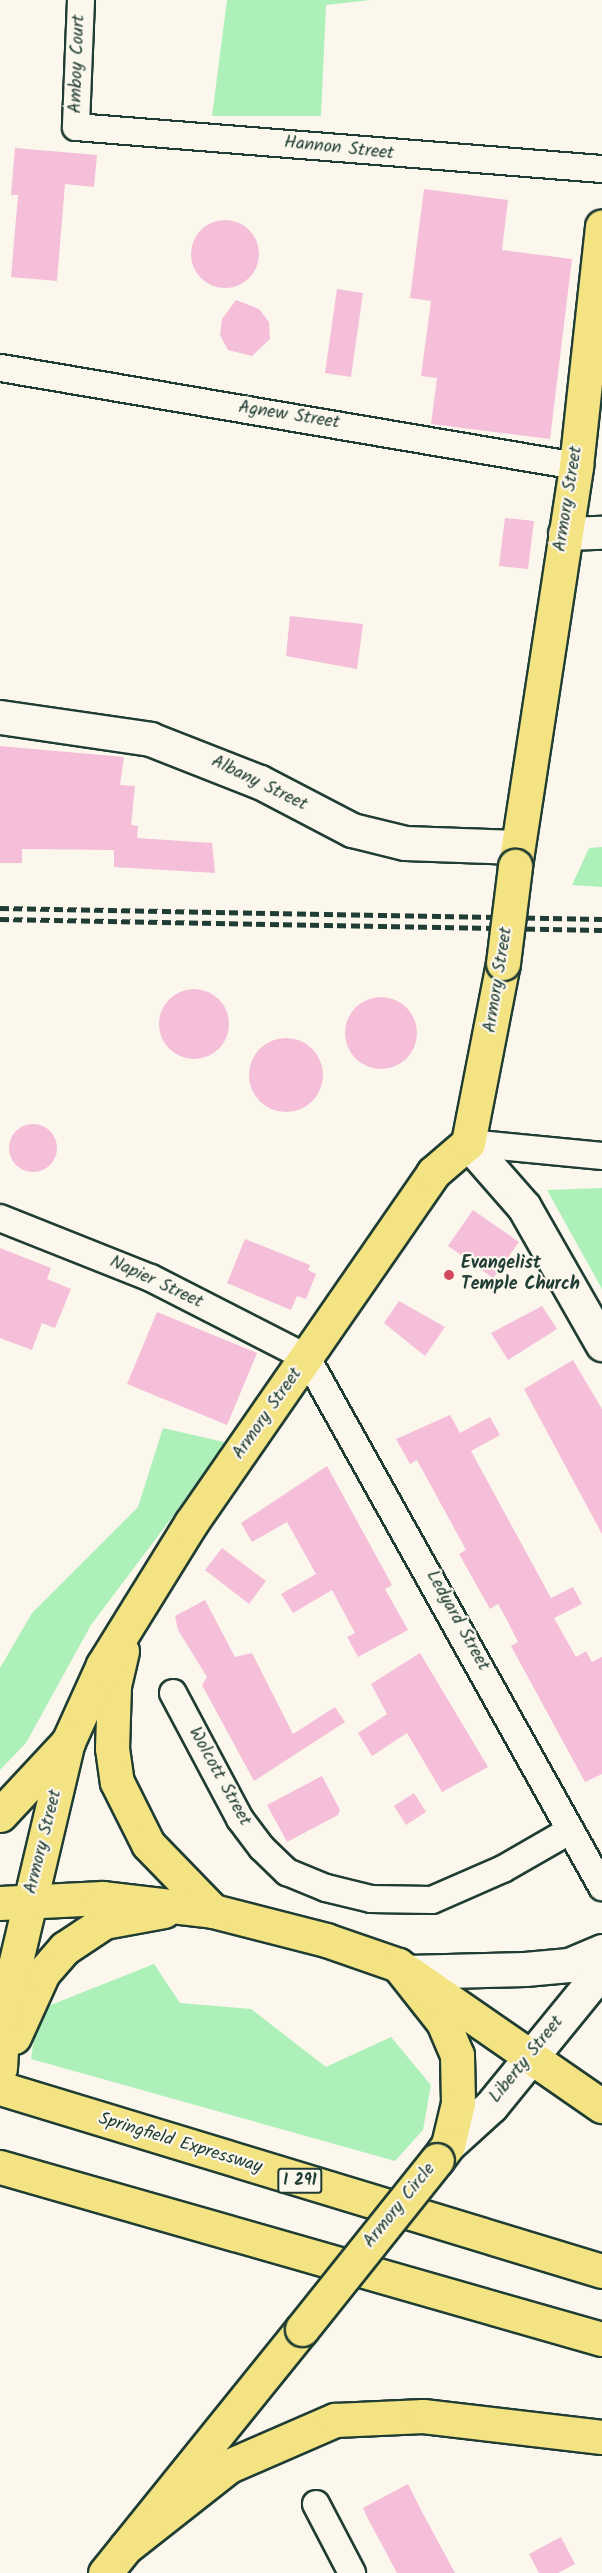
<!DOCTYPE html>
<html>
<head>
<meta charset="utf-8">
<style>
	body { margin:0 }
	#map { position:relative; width:602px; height:2573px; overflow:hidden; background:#fbf7ec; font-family:Kalam,sans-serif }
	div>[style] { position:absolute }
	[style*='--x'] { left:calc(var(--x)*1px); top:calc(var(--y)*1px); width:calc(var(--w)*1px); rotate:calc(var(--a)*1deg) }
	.green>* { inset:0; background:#aef0b9 }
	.building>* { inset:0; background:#f5bfda }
	.round { border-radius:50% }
	.roads { filter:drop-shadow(2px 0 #1f3d34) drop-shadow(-2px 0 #1f3d34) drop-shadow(0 2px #1f3d34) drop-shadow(0 -2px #1f3d34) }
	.minor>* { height:26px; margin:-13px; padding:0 13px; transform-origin:13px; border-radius:13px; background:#fbf7ec }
	.tertiary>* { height:32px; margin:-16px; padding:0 16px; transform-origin:16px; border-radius:16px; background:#fbf7ec }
	.secondary>* { height:33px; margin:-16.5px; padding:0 16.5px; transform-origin:16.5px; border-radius:16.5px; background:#fbf7ec }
	.primary>* { height:33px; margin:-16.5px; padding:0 16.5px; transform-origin:16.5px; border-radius:16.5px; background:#f4e382 }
	.motorway>* { height:33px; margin:-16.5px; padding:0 16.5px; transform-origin:16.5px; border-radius:16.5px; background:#f4e382 }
	.rail>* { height:4.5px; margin-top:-2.25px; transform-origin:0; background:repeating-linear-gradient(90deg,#1f3d34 0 9px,transparent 0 13.5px) }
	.bridges { filter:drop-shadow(2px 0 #1f3d34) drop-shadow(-2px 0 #1f3d34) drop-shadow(0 2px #1f3d34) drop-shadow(0 -2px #1f3d34) }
	.primary-bridge>* { height:33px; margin:-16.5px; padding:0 16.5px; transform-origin:16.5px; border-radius:16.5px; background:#f4e382 }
	.dots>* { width:16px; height:16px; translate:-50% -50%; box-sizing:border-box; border:3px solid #fbf7ec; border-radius:50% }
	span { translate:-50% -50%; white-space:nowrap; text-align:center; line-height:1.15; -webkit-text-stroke:4.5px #fbf7ec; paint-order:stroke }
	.shield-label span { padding:2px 4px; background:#fbf7ec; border:2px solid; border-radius:4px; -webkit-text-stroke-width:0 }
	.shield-label { font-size:16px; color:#1f3d34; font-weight:700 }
	.street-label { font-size:18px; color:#1f3d34 }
	.poi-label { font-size:18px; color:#1f3d34; font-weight:700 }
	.left { translate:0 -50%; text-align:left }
</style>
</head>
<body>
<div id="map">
	<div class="green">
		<i style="clip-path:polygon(227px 0,370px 0,326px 5px,321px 116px,212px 116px)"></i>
		<i style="clip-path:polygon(602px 847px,602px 887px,572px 885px,589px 848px)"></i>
		<i style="clip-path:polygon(602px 1188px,602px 1289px,547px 1190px)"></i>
		<i style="clip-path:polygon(163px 1428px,228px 1443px,91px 1625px,26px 1743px,0 1770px,0 1668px,32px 1613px,138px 1507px)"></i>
		<i style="clip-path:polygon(154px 1964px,180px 2003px,251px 2009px,326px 2067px,391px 2037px,431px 2085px,423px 2130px,395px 2161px,31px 2059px,38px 2010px)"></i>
	</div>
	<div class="building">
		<i style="clip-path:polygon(15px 148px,97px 155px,94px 187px,65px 184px,57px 281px,11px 277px,18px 195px,11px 195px)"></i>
		<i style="clip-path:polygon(424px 189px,508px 200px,502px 250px,572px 259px,550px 439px,431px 424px,437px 378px,421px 376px,431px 301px,410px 298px)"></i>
		<i class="round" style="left:191px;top:220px;width:68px;height:68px"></i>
		<i style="clip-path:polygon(337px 289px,363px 293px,351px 377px,325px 373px)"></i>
		<i style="clip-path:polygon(236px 300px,259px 309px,269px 322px,270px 339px,252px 356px,228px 350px,220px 335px,222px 319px)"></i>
		<i style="clip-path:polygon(505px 518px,534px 521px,528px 569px,499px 566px)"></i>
		<i style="clip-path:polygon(290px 616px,363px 624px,357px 669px,286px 656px)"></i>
		<i style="clip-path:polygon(0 746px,124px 757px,120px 785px,135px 786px,131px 825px,138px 826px,137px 838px,212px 843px,215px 873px,114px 867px,114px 850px,22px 849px,22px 863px,0 863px)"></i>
		<i class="round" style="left:159px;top:989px;width:70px;height:70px"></i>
		<i class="round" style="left:345px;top:997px;width:72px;height:72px"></i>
		<i class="round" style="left:249px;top:1038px;width:74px;height:74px"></i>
		<i class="round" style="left:9px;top:1124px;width:48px;height:48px"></i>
		<i style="clip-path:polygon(473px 1210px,519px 1242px,493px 1278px,448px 1246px)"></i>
		<i style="clip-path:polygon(245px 1239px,310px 1265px,308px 1270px,316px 1274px,306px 1299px,297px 1296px,291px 1310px,227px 1283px)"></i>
		<i style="clip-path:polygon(0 1248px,51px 1268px,47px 1279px,71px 1289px,55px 1328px,42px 1323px,32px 1350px,0 1338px)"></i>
		<i style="clip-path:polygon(399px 1301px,445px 1327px,425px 1356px,384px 1323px)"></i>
		<i style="clip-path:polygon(542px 1306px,557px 1329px,508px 1360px,491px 1333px)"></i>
		<i style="clip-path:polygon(157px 1312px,257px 1353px,227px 1425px,127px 1384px)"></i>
		<i style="clip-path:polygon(573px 1360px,602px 1409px,602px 1534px,524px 1389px)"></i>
		<i style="clip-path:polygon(450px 1415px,460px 1433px,490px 1417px,500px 1435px,471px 1451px,551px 1598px,573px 1587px,582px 1604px,554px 1618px,576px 1657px,586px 1651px,592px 1662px,602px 1657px,602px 1774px,585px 1782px,511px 1646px,518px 1642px,507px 1620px,498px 1604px,490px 1609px,459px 1554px,466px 1550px,417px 1460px,410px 1464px,396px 1439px)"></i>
		<i style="clip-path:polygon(327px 1466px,392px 1585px,385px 1589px,408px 1630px,358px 1657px,347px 1637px,355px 1633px,332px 1590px,293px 1613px,281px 1594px,316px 1574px,287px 1522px,252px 1542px,241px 1523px)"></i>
		<i style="clip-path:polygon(222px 1548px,266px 1581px,249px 1604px,205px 1570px)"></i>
		<i style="clip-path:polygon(205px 1600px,235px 1657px,252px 1653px,293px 1734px,335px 1707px,345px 1722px,254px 1781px,202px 1685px,207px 1677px,178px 1630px,175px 1616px)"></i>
		<i style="clip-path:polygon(420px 1653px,488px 1767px,442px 1792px,407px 1733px,372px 1756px,358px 1733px,387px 1714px,371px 1684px)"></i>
		<i style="clip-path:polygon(322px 1776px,340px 1810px,338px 1815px,287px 1842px,267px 1805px)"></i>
		<i style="clip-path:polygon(414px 1793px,426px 1812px,406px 1825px,394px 1806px)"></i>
		<i style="clip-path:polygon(408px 2484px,421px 2510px,455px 2573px,397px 2573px,367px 2517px,363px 2508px)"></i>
		<i style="clip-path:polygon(561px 2537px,575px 2564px,558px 2573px,539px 2573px,529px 2554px)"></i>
	</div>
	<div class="roads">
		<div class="minor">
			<i style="--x:81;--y:0;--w:127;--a:92.3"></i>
			<i style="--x:76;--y:127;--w:528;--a:4.57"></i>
			<i style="--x:1;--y:368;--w:583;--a:9.67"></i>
			<i style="--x:468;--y:1143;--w:135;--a:5.5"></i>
			<i style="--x:0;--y:1218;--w:162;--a:21.7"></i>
			<i style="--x:151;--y:1278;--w:175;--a:27.1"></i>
			<i style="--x:307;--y:1358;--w:606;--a:60.85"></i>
			<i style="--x:173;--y:1693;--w:143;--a:62"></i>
			<i style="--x:240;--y:1819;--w:36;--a:53"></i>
			<i style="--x:262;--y:1848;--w:35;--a:44"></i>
			<i style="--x:287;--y:1872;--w:42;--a:22.3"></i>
			<i style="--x:326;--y:1888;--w:46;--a:13.7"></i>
			<i style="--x:371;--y:1899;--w:61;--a:0.9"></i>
			<i style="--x:432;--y:1900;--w:77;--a:-23.6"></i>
			<i style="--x:503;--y:1869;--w:76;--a:-29.9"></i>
			<i style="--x:316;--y:2504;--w:78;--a:62.4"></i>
		</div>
		<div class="tertiary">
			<i style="--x:565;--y:534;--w:37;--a:-2"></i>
		</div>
		<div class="secondary">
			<i style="--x:0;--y:717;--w:152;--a:8.3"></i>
			<i style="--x:150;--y:739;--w:118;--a:21.4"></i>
			<i style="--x:260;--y:782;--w:104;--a:27.6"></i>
			<i style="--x:352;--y:830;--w:55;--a:13.8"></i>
			<i style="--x:405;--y:843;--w:112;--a:2"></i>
			<i style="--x:468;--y:1143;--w:85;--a:48.8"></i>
			<i style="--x:524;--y:1207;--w:158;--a:60.3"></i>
			<i style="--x:407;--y:1972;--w:118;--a:-1.5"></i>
			<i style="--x:525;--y:1969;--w:44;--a:-5.2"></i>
			<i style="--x:569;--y:1965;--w:36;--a:-23"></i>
			<i style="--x:448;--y:2145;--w:58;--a:-42.2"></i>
			<i style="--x:491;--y:2106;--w:176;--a:-50.8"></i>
		</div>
		<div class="primary">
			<i style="--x:515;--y:866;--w:405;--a:-81.3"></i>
			<i style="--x:576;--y:466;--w:241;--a:-83.8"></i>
			<i style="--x:122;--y:1651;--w:35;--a:103"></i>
			<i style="--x:114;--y:1685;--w:63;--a:91.8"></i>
			<i style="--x:112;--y:1748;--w:34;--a:82"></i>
			<i style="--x:117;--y:1782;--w:69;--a:63.4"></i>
			<i style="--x:148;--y:1844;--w:93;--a:45.9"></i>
			<i style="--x:213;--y:1911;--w:117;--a:14.4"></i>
			<i style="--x:326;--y:1940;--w:76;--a:19.1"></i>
			<i style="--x:398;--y:1965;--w:73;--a:51.7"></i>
			<i style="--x:443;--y:2022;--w:36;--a:67"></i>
			<i style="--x:457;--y:2055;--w:48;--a:88.8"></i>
			<i style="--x:458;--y:2103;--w:43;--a:103.4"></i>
			<i style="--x:448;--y:2145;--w:19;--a:126"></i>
			<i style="--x:14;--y:2037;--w:70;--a:-65.6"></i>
			<i style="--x:43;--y:1973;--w:33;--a:-49"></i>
			<i style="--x:65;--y:1948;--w:47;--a:-33.7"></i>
			<i style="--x:104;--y:1922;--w:61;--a:-10.4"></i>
			<i style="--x:0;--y:2068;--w:52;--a:-86.7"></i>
			<i style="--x:3;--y:2016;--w:282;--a:-76.7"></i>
			<i style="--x:68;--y:1742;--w:85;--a:-65.6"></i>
			<i style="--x:103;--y:1665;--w:167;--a:-58.2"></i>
			<i style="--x:191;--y:1523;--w:426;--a:-55.3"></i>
			<i style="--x:433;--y:1173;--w:46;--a:-40.6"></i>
			<i style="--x:468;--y:1143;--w:183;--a:-79"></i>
			<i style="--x:105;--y:2573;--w:314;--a:-51.1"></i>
		</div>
		<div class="motorway">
			<i style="--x:0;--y:1815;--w:100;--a:-47"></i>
			<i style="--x:0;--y:1903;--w:103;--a:-2.8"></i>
			<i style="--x:103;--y:1898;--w:111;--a:6.7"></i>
			<i style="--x:398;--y:1965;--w:248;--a:34.7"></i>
			<i style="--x:0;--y:2088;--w:629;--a:16.91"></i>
			<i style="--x:0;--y:2167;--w:626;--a:15.95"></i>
			<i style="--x:126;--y:2547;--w:131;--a:-38.2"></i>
			<i style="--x:229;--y:2466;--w:116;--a:-23.5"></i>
			<i style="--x:335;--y:2420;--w:88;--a:-2.6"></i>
			<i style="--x:423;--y:2416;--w:180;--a:6.7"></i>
		</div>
	</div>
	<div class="rail">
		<i style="--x:0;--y:908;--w:602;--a:1.05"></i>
		<i style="--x:0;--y:919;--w:602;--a:1.05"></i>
	</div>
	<div class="bridges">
		<div class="primary-bridge">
			<i style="--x:503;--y:963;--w:98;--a:-82.9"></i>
			<i style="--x:302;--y:2329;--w:216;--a:-51.4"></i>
		</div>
	</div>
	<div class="dots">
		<i style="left:449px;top:1275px;background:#d1495b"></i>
	</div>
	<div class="shield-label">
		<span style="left:300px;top:2181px">I 291</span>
	</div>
	<div class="street-label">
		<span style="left:78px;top:64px;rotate:-88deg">Amboy Court</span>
		<span style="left:339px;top:149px;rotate:6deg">Hannon Street</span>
		<span style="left:289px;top:416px;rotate:9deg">Agnew Street</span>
		<span style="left:569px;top:499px;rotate:-81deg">Armory Street</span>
		<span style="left:259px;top:784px;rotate:26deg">Albany Street</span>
		<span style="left:499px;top:980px;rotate:-81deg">Armory Street</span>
		<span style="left:156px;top:1283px;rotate:25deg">Napier Street</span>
		<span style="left:268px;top:1414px;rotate:-55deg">Armory Street</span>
		<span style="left:457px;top:1621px;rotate:61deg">Ledyard Street</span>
		<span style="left:219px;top:1777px;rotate:61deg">Wolcott Street</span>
		<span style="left:44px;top:1842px;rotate:-76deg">Armory Street</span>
		<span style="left:527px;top:2060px;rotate:-51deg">Liberty Street</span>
		<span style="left:180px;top:2144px;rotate:17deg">Springfield Expressway</span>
		<span style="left:400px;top:2206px;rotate:-51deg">Armory Circle</span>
	</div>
	<div class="poi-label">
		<span class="left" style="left:461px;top:1275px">Evangelist<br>Temple Church</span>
	</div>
</div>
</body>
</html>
